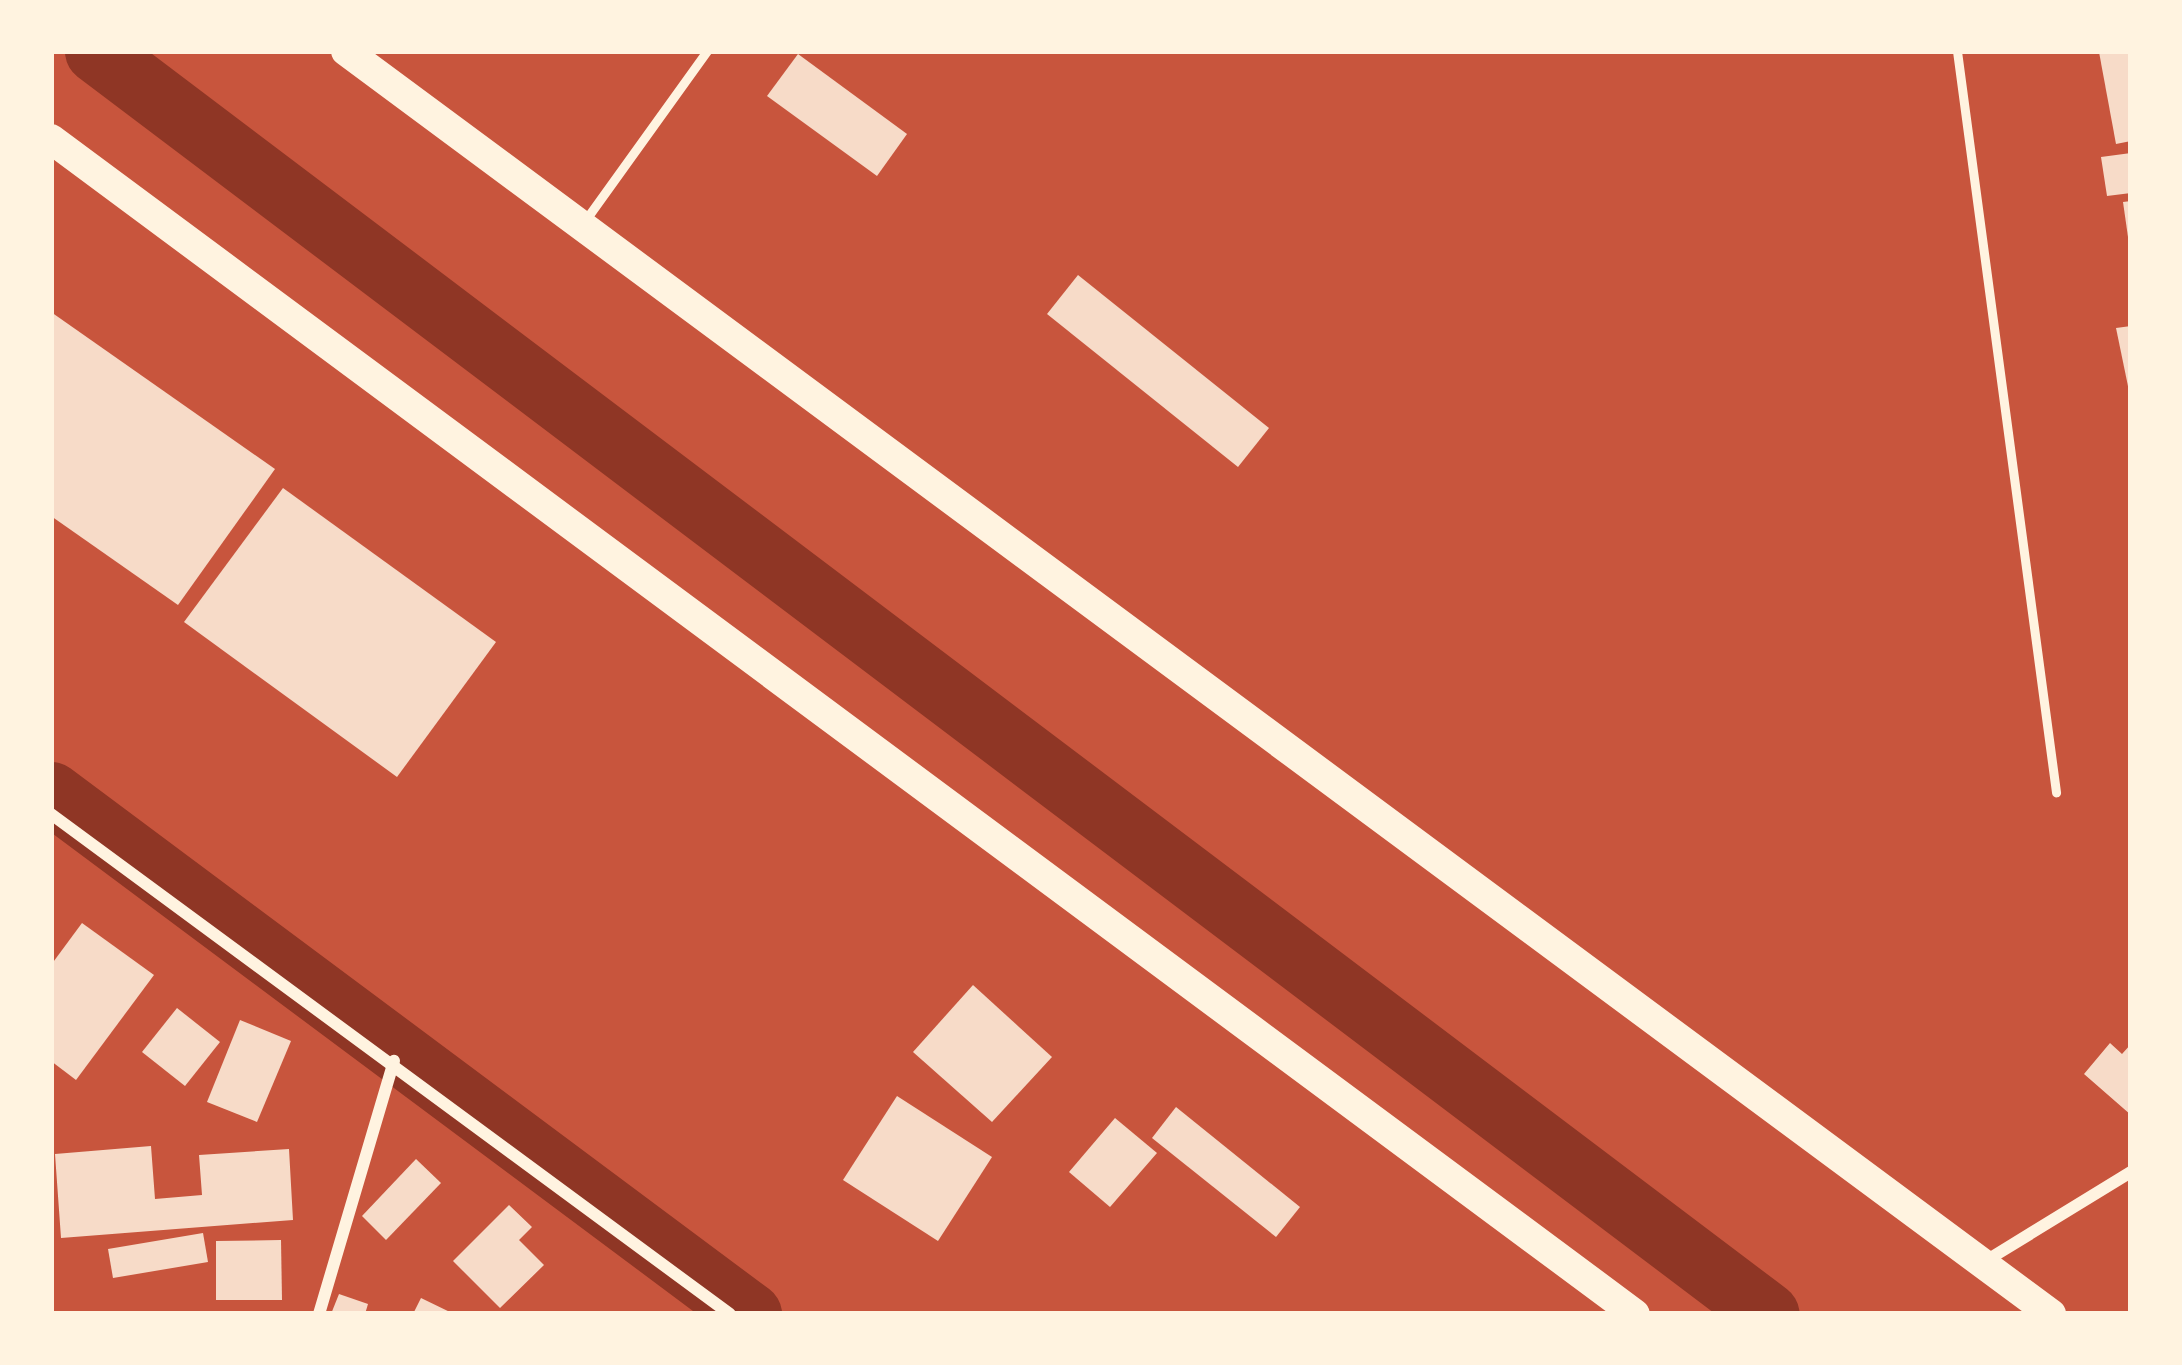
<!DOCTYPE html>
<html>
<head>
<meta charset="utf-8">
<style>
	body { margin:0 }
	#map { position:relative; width:2182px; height:1365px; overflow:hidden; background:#c8553d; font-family:"Exo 2",sans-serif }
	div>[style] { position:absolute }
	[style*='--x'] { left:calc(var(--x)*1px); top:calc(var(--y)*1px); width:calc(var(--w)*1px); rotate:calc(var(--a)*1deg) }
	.canal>* { height:63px; margin:-31.5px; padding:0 31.5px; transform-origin:31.5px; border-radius:31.5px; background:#8f3625 }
	.building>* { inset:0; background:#f7dbc8 }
	.service>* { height:9px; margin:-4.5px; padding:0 4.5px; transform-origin:4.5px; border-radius:4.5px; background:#fff3e0 }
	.minor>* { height:12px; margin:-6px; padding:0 6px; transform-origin:6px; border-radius:6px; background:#fff3e0 }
	.primary>* { height:30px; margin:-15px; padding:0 15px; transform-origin:15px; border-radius:15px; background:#fff3e0 }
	span { translate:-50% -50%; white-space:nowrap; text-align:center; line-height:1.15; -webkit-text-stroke:9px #fff3e0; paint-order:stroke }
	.frame { position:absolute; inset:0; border:54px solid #fff3e0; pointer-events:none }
</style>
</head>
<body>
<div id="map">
	<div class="canal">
		<i style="--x:96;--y:51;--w:2095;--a:37.07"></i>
		<i style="--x:51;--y:793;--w:872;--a:36.7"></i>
	</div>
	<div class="building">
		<i style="clip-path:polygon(2131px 51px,2131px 141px,2116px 144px,2099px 52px)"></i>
		<i style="clip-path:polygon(798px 54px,907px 134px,877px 176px,767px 96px)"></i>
		<i style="clip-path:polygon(2131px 153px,2131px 193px,2107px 196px,2101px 157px)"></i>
		<i style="clip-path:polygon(2131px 201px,2131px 237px,2128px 237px,2123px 202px)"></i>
		<i style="clip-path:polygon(1078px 275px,1269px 428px,1238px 467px,1047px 314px)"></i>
		<i style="clip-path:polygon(51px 312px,275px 469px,178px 605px,51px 516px)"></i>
		<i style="clip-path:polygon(2131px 326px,2131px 390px,2129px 391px,2116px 328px)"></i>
		<i style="clip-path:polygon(283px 488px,496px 642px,397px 777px,184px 622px)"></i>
		<i style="clip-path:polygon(82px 923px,154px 975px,76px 1080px,51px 1061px,51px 965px)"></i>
		<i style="clip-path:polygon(973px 985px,1052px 1057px,992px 1122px,913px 1052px)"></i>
		<i style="clip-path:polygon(177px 1008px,220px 1042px,185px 1086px,142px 1052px)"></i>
		<i style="clip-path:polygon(240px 1020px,291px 1041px,257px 1122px,207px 1102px)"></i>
		<i style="clip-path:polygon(2110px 1043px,2122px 1054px,2131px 1044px,2131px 1115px,2084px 1074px)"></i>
		<i style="clip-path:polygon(897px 1096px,992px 1157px,938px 1241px,843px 1180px)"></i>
		<i style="clip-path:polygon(1176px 1107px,1300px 1207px,1276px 1237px,1152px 1138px)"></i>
		<i style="clip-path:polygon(1115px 1118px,1157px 1153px,1110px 1207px,1069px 1172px)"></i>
		<i style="clip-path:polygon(151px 1146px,155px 1199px,202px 1195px,199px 1155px,289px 1149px,293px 1220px,61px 1238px,55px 1154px)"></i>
		<i style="clip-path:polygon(416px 1159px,441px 1183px,386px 1240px,362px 1216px)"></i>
		<i style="clip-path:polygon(509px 1205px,532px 1227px,519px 1240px,544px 1265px,500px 1308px,453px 1261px)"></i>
		<i style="clip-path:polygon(203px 1233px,208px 1262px,113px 1278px,108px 1249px)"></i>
		<i style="clip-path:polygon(281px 1240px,282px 1300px,216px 1300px,216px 1241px)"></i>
		<i style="clip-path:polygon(339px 1294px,368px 1304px,365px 1314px,331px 1314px)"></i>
		<i style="clip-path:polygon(421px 1298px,454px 1314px,413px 1314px)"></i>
	</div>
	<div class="service">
		<i style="--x:1957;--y:51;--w:748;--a:82.39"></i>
		<i style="--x:584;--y:222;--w:211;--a:-54.3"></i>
	</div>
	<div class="minor">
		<i style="--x:51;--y:814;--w:843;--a:36.37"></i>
		<i style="--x:1984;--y:1262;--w:172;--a:-31.5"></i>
		<i style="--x:319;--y:1314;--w:264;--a:-73.5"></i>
	</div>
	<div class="primary">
		<i style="--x:346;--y:51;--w:2122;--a:36.53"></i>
		<i style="--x:51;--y:139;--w:1972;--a:36.57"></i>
	</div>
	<div class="frame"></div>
</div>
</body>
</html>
